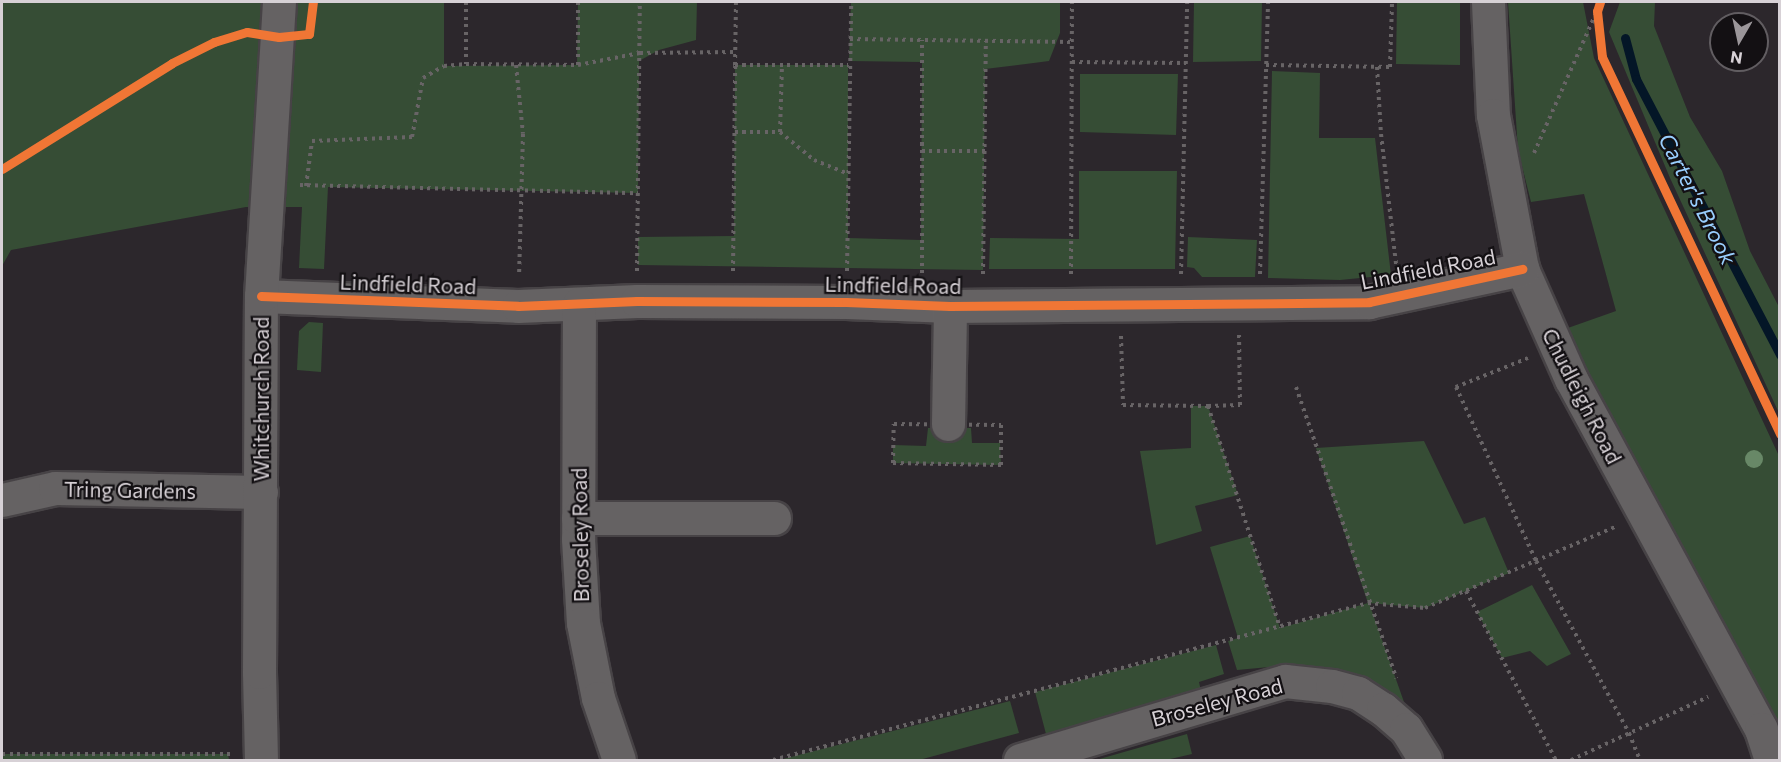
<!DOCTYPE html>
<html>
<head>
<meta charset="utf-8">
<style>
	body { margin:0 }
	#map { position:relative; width:1781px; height:762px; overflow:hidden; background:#2c272c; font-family:Commissioner,sans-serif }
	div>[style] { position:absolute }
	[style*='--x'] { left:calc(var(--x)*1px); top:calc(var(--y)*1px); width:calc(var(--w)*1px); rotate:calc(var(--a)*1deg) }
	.green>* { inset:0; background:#364d35 }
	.stream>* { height:9px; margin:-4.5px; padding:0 4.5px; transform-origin:4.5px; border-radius:4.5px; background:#041627 }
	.path>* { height:4px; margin-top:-2px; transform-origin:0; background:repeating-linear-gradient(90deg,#686466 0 3px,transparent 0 7.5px) }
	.roads { filter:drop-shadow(2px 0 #474346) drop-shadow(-2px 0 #474346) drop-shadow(0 2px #474346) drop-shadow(0 -2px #474346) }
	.minor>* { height:33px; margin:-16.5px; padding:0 16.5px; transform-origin:16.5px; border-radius:16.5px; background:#656263 }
	.cycleway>* { height:9px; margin:-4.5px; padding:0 4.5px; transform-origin:4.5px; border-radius:4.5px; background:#f07635 }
	.trees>* { width:18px; height:18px; margin:-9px; border-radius:50%; background:#688867 }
	span { translate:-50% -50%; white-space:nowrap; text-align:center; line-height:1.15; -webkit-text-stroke:4.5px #131013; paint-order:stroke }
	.street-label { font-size:21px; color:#d7d1d6 }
	.water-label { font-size:22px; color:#99cefe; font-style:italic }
	.frame { position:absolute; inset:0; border:3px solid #d7d1d6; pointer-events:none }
	.north { position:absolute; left:1709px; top:12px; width:60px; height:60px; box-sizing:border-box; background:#131013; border:2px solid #615d61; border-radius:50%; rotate:189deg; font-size:16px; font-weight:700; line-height:24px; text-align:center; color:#d7d1d6 }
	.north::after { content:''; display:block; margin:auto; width:21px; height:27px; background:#9b969a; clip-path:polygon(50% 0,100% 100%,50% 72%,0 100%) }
</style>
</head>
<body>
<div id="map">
	<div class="green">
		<i style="clip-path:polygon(2px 2px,444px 2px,444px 66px,577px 65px,578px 2px,697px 2px,696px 40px,659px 50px,639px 61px,638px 193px,328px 187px,324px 269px,299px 268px,302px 207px,246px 207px,11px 250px,2px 266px)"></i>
		<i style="clip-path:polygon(851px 2px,1060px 2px,1060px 33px,1049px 61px,985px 69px,983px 270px,638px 265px,638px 237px,734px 236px,735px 65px,848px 65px,848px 238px,921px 240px,922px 62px,849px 61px)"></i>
		<i style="clip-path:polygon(1194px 2px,1262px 2px,1261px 61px,1193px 62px)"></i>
		<i style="clip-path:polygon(1397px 2px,1460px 2px,1460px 65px,1396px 64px)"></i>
		<i style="clip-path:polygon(1508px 2px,1583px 2px,1594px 58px,1779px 456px,1779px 741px,1606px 418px,1565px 329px,1616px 311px,1584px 194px,1531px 202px,1518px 150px)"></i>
		<i style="clip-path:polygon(1620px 2px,1655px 2px,1654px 26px,1690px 117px,1722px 171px,1750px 251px,1779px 307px,1779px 413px,1670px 178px,1609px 32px)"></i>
		<i style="clip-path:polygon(1272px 71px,1320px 73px,1319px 138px,1375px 138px,1391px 275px,1340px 280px,1268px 278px)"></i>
		<i style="clip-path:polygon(1080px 74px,1178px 74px,1176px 135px,1080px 132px)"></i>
		<i style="clip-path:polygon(1079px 171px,1177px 171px,1175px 269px,989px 269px,990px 238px,1079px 239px)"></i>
		<i style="clip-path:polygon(1188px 237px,1257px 240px,1255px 277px,1202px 277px,1194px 268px,1187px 267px)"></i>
		<i style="clip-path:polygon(309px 322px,323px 323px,321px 372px,297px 370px,299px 331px)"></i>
		<i style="clip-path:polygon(1191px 406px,1208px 406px,1238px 495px,1195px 506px,1202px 531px,1156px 545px,1140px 451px,1191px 448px)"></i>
		<i style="clip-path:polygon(928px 428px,971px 428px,972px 443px,1000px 443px,1001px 465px,893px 463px,893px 445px,926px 446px)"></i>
		<i style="clip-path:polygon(1424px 441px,1464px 524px,1485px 517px,1509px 573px,1425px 608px,1369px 603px,1404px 702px,1367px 682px,1326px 670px,1279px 666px,1237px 670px,1228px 641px,1238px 638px,1210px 547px,1250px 536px,1280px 628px,1368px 603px,1316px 448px)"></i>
		<i style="clip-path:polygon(1532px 585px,1571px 654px,1547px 666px,1530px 651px,1502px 658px,1477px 612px)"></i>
		<i style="clip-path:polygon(1216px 645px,1224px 674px,1199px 682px,1201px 691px,1046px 734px,1035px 692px)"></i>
		<i style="clip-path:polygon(1010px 701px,1019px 733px,919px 760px,783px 759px)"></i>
		<i style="clip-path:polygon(1187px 734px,1192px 754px,1166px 760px,1096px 760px)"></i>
		<i style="clip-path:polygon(2px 754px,228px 754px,229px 760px,2px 760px)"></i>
	</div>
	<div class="stream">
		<i style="--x:1625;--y:38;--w:42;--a:75"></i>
		<i style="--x:1636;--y:79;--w:311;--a:62.4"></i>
	</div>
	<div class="path">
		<i style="--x:466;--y:2;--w:62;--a:90"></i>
		<i style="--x:466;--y:64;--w:112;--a:0.5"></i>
		<i style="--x:578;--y:65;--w:63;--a:-90"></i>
		<i style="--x:736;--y:2;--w:63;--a:90.9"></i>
		<i style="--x:735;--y:65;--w:113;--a:0"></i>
		<i style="--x:850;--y:39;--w:222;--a:0.8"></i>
		<i style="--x:1072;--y:62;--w:114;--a:0.5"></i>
		<i style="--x:516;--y:65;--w:69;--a:84.2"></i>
		<i style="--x:523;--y:134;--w:142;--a:91.6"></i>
		<i style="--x:578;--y:65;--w:63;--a:-11"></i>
		<i style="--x:640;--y:53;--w:95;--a:-0.6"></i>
		<i style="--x:1266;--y:65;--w:124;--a:0.9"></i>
		<i style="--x:1390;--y:67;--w:65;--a:-88.2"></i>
		<i style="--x:1377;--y:67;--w:67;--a:86.6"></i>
		<i style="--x:1381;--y:134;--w:131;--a:83.4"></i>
		<i style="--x:735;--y:132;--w:45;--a:0"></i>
		<i style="--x:780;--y:132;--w:44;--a:39.5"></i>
		<i style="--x:814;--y:160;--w:37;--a:22"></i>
		<i style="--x:780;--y:132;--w:67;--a:-88.3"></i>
		<i style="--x:922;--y:151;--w:63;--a:0"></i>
		<i style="--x:1534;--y:153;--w:155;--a:-66.1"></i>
		<i style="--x:300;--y:185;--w:338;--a:1.4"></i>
		<i style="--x:306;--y:186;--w:45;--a:-82.4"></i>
		<i style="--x:312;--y:141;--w:100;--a:-2.3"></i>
		<i style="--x:412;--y:137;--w:60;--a:-79.4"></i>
		<i style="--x:423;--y:78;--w:24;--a:-30"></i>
		<i style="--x:444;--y:66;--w:22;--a:-5"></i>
		<i style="--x:637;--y:271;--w:269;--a:-89.4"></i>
		<i style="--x:733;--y:271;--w:206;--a:-89.4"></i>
		<i style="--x:847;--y:271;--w:269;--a:-89.1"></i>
		<i style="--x:922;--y:273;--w:233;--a:-90"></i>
		<i style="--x:983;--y:274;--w:233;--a:-89.3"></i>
		<i style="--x:1071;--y:274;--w:272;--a:-89.8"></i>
		<i style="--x:1181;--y:274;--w:272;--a:-88.7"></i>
		<i style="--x:1260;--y:274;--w:272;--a:-88.3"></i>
		<i style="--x:1121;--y:336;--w:69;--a:88.3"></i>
		<i style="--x:1123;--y:405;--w:85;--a:0.7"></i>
		<i style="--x:1208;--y:406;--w:32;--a:-2"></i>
		<i style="--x:1240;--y:405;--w:70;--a:-90.8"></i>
		<i style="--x:1528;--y:358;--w:78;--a:158.1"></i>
		<i style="--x:1456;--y:387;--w:192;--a:65.3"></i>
		<i style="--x:1536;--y:561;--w:196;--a:61.6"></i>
		<i style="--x:1629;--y:733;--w:29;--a:68"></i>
		<i style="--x:1296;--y:387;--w:308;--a:71"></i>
		<i style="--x:1208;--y:406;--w:233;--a:72"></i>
		<i style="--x:894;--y:424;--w:107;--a:0.5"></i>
		<i style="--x:1001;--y:425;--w:40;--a:90"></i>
		<i style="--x:1001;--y:465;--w:108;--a:-178.9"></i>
		<i style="--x:893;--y:463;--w:39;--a:-89"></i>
		<i style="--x:1466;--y:591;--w:191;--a:62"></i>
		<i style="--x:2;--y:754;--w:228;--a:0"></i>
		<i style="--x:773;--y:760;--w:615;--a:-14.78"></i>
		<i style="--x:1368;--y:603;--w:57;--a:5"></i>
		<i style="--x:1425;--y:608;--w:209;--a:-23.1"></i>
		<i style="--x:1571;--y:760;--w:151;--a:-24.7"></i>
	</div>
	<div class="roads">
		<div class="minor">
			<i style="--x:1488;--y:2;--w:113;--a:87.5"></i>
			<i style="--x:1493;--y:115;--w:157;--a:79.3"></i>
			<i style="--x:1522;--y:269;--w:120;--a:66"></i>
			<i style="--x:1571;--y:379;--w:398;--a:61.5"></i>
			<i style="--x:1761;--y:729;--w:33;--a:72"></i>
			<i style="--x:261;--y:296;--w:257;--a:2.2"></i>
			<i style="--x:518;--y:306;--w:119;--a:-2.4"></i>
			<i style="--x:637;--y:301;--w:209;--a:0.3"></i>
			<i style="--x:846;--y:302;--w:104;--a:2.2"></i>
			<i style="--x:950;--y:306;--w:419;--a:-0.5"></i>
			<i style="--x:1369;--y:302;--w:157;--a:-12.2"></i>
			<i style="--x:579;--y:304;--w:235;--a:90.2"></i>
			<i style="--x:578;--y:539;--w:84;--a:86.6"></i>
			<i style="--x:583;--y:623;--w:76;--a:78.7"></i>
			<i style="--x:598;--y:698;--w:65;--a:71.3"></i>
			<i style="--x:948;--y:424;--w:118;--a:-89"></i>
			<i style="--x:2;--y:500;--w:54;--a:-12.8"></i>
			<i style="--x:55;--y:488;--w:206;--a:1.1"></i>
			<i style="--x:578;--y:518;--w:196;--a:0"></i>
			<i style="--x:261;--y:760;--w:88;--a:-91.3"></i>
			<i style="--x:259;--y:672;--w:376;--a:-89.7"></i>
			<i style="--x:261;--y:296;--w:295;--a:-86.5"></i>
			<i style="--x:1020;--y:760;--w:277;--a:-16.6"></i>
			<i style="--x:1285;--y:681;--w:47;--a:6.1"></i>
			<i style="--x:1332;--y:686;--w:27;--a:15"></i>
			<i style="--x:1358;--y:693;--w:30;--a:33"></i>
			<i style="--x:1383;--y:709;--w:30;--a:41"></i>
			<i style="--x:1406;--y:729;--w:36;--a:58"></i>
		</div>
	</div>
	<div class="cycleway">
		<i style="--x:1600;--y:2;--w:9;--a:108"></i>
		<i style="--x:1597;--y:11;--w:46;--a:83.8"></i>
		<i style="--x:1602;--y:57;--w:417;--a:64.7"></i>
		<i style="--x:2;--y:169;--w:200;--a:-31.9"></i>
		<i style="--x:172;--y:63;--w:47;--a:-26.6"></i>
		<i style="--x:214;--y:42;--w:34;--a:-17"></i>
		<i style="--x:247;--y:32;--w:32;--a:9"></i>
		<i style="--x:279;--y:37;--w:30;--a:-6"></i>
		<i style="--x:309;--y:34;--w:32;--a:-83"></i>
		<i style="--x:261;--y:296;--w:257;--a:2.2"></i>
		<i style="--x:518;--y:306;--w:119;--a:-2.4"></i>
		<i style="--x:637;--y:301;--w:209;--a:0.3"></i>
		<i style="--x:846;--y:302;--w:104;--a:2.2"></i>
		<i style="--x:950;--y:306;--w:419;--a:-0.5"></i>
		<i style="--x:1369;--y:302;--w:157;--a:-12.2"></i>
	</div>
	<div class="trees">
		<i style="left:1754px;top:459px"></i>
	</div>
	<div class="street-label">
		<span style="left:1428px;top:269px;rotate:-11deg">Lindfield Road</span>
		<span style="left:408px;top:284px;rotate:2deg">Lindfield Road</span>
		<span style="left:893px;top:285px;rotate:1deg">Lindfield Road</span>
		<span style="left:1582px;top:396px;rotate:63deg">Chudleigh Road</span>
		<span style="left:261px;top:399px;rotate:-90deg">Whitchurch Road</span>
		<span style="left:130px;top:490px;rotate:1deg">Tring Gardens</span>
		<span style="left:580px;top:535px;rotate:-91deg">Broseley Road</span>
		<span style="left:1217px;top:702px;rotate:-15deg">Broseley Road</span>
	</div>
	<div class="water-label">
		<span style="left:1698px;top:199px;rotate:63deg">Carter's Brook</span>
	</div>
	<div class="frame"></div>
	<div class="north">N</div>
</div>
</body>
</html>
